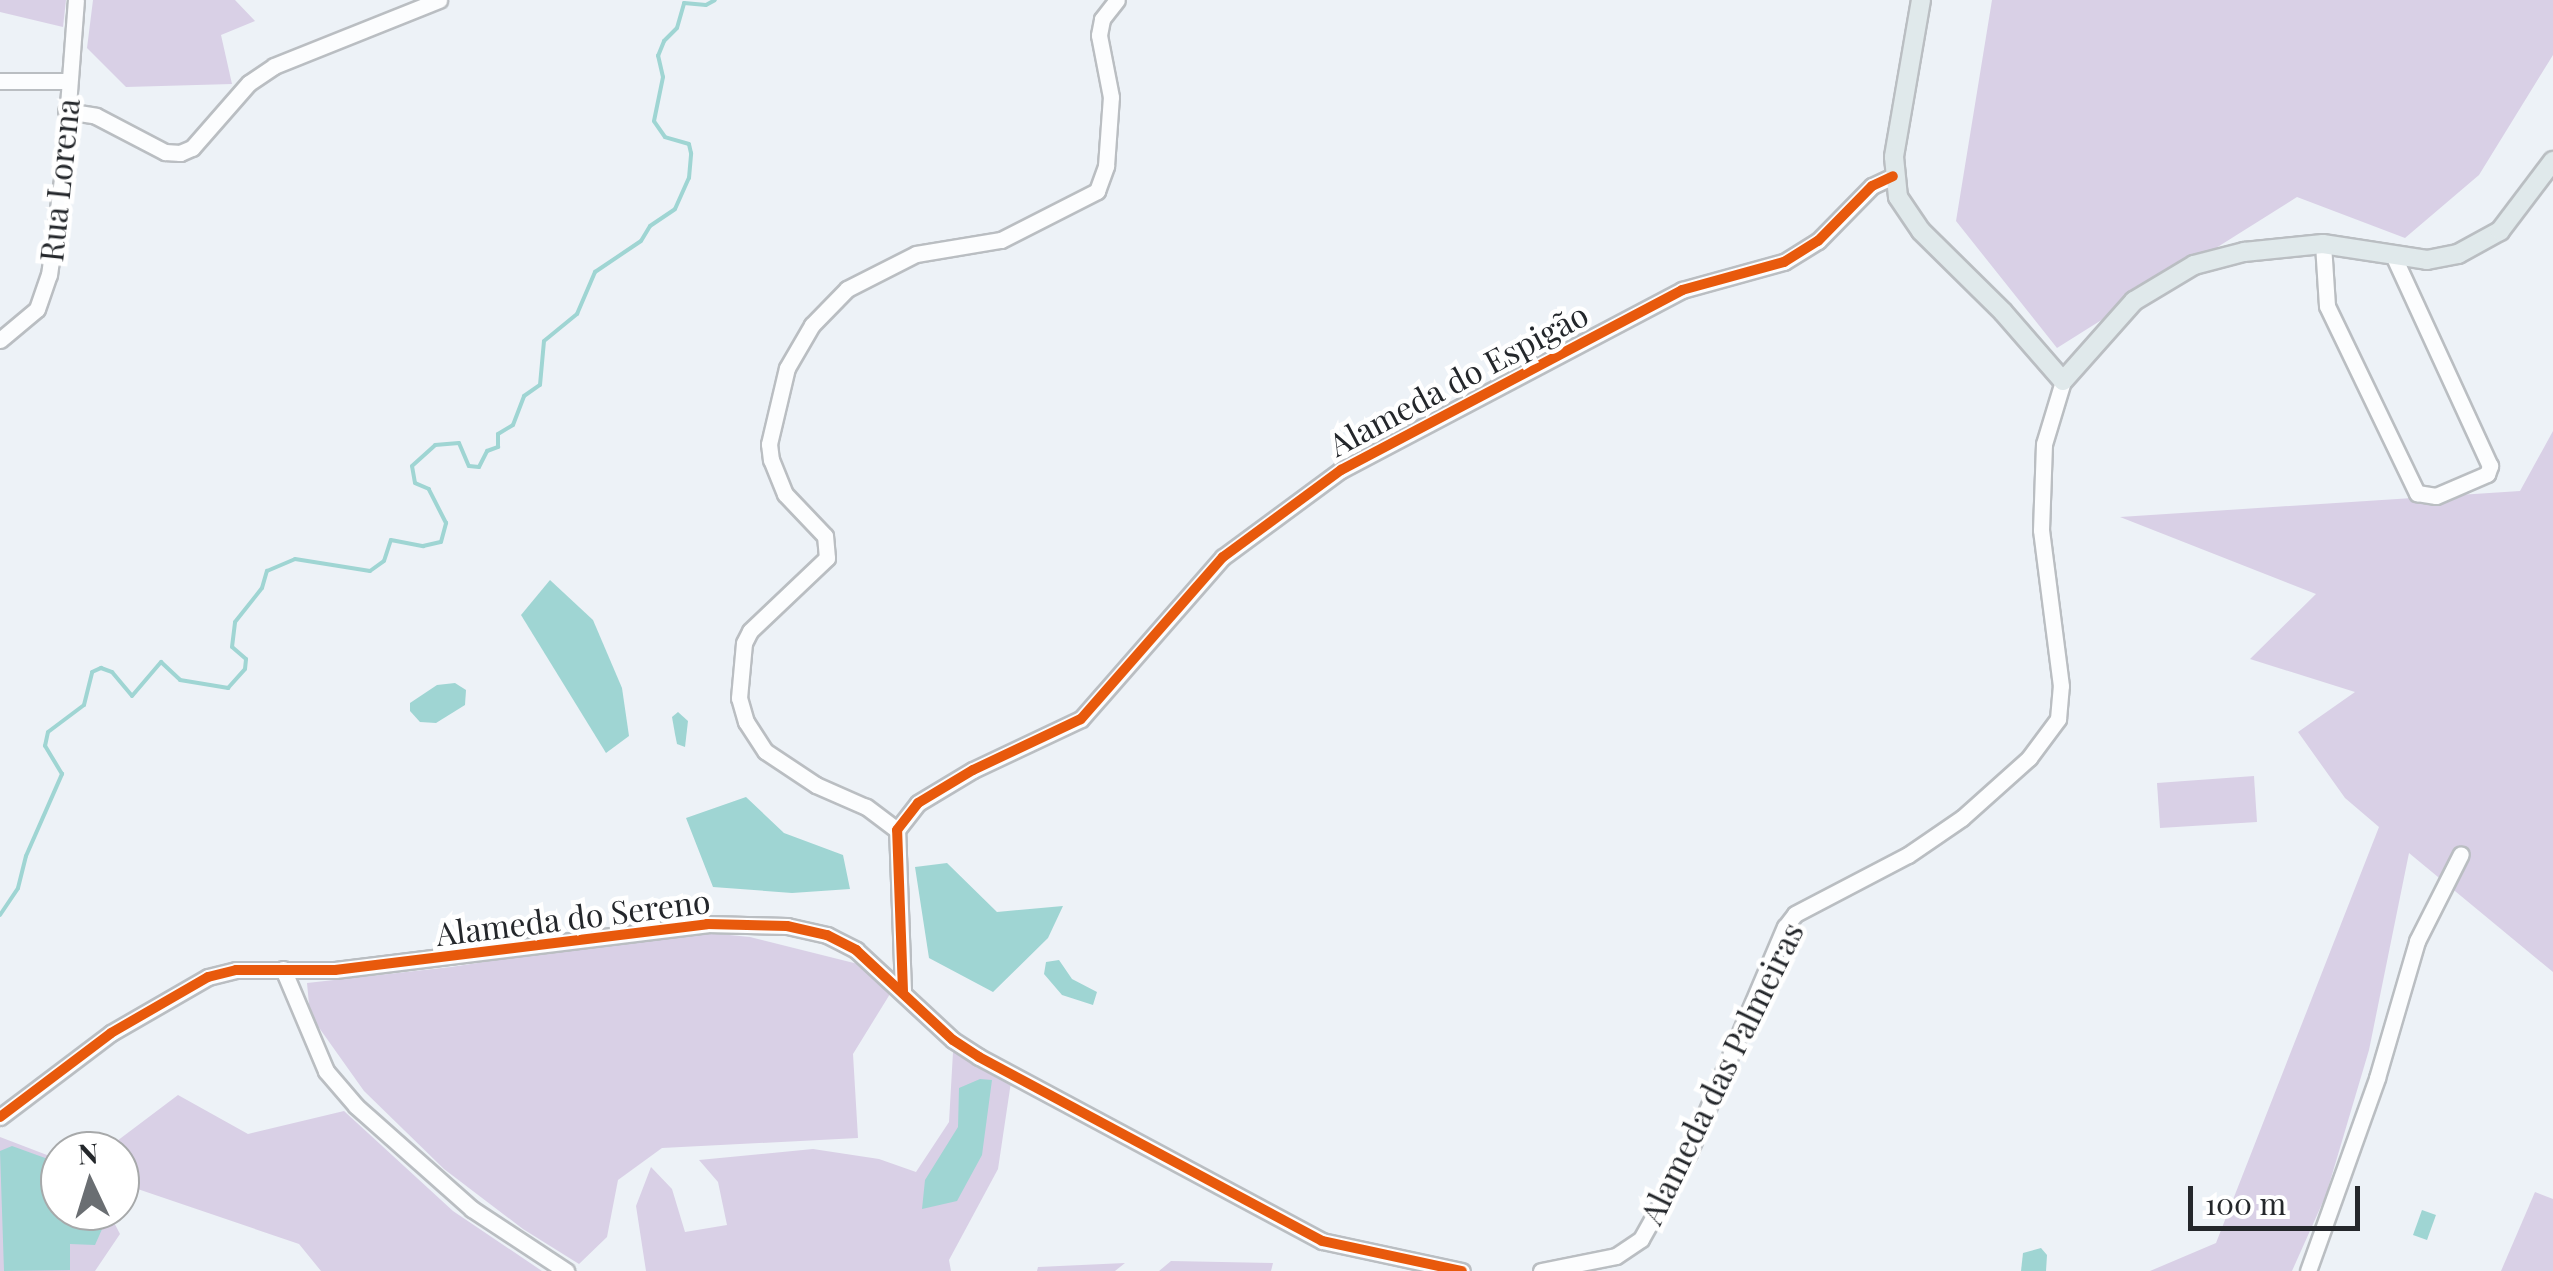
<!DOCTYPE html>
<html>
<head>
<meta charset="utf-8">
<style>
	body { margin:0 }
	#map { position:relative; width:2553px; height:1271px; overflow:hidden; background:#edf2f7; font-family:"Playfair Display",serif }
	div>[style] { position:absolute }
	[style*='--x'] { left:calc(var(--x)*1px); top:calc(var(--y)*1px); width:calc(var(--w)*1px); rotate:calc(var(--a)*1deg) }
	.green>* { inset:0; background:#d9d0e6 }
	.water>* { inset:0; background:#9fd5d3 }
	.stream>* { height:4px; margin:-2px; padding:0 2px; transform-origin:2px; border-radius:2px; background:#9fd5d3 }
	.roads { filter:drop-shadow(2px 0 #babec2) drop-shadow(-2px 0 #babec2) drop-shadow(0 2px #babec2) drop-shadow(0 -2px #babec2) }
	.minor>* { height:15px; margin:-7.5px; padding:0 7.5px; transform-origin:7.5px; border-radius:7.5px; background:#fcfdfe }
	.major>* { height:18px; margin:-9px; padding:0 9px; transform-origin:9px; border-radius:9px; background:#e0e9eb }
	.cycleway>* { height:10px; margin:-5px; padding:0 5px; transform-origin:5px; border-radius:5px; background:#e8590c }
	span { translate:-50% -50%; white-space:nowrap; text-align:center; line-height:1.15; -webkit-text-stroke:9px #fff; paint-order:stroke }
	.street-label { font-size:32px; color:#24272b }
	.north { position:absolute; left:40px; top:1131px; width:100px; height:100px; box-sizing:border-box; background:#fff; border:2px solid #a7a9aa; border-radius:50%; rotate:356deg; font-size:28px; font-weight:700; line-height:40px; text-align:center; color:#24272b }
	.north::after { content:''; display:block; margin:auto; width:35px; height:45px; background:#6a6e72; clip-path:polygon(50% 0,100% 100%,50% 72%,0 100%) }
	.scale { position:absolute; left:2188px; top:1186px; width:172px; height:45px; box-sizing:border-box; border:5px solid #24272b; border-top:0; padding-left:12px; font-size:30px; line-height:35px; white-space:nowrap; color:#24272b; -webkit-text-stroke:8px #fff; paint-order:stroke }
</style>
</head>
<body>
<div id="map">
	<div class="green">
		<i style="clip-path:polygon(0 0,66px 0,63px 27px,0 12px)"></i>
		<i style="clip-path:polygon(93px 0,235px 0,255px 21px,221px 35px,232px 84px,126px 87px,87px 48px)"></i>
		<i style="clip-path:polygon(1992px 0,2553px 0,2553px 55px,2479px 175px,2405px 238px,2297px 197px,2057px 348px,1956px 221px)"></i>
		<i style="clip-path:polygon(2553px 431px,2553px 972px,2409px 853px,2369px 1050px,2326px 1195px,2292px 1271px,2150px 1271px,2216px 1243px,2379px 827px,2345px 798px,2298px 732px,2355px 692px,2250px 659px,2316px 594px,2120px 517px,2520px 491px)"></i>
		<i style="clip-path:polygon(2254px 776px,2257px 822px,2160px 828px,2157px 783px)"></i>
		<i style="clip-path:polygon(688px 931px,750px 937px,862px 965px,890px 994px,853px 1054px,858px 1138px,662px 1148px,618px 1180px,607px 1237px,579px 1264px,523px 1229px,444px 1169px,364px 1091px,310px 1015px,307px 983px,451px 967px)"></i>
		<i style="clip-path:polygon(953px 1052px,1011px 1082px,998px 1169px,949px 1260px,951px 1271px,646px 1271px,636px 1206px,651px 1167px,672px 1189px,685px 1232px,727px 1225px,718px 1182px,699px 1160px,813px 1149px,879px 1159px,916px 1172px,949px 1122px)"></i>
		<i style="clip-path:polygon(178px 1095px,248px 1134px,344px 1111px,453px 1211px,542px 1271px,321px 1271px,299px 1244px,120px 1183px,117px 1141px)"></i>
		<i style="clip-path:polygon(0 1137px,60px 1160px,60px 1211px,108px 1211px,120px 1234px,95px 1271px,0 1271px)"></i>
		<i style="clip-path:polygon(2535px 1192px,2553px 1199px,2553px 1271px,2501px 1271px)"></i>
		<i style="clip-path:polygon(1171px 1261px,1273px 1263px,1271px 1271px,1159px 1271px)"></i>
		<i style="clip-path:polygon(1125px 1263px,1115px 1271px,1037px 1271px,1038px 1267px)"></i>
	</div>
	<div class="water">
		<i style="clip-path:polygon(550px 580px,593px 620px,622px 688px,629px 736px,606px 753px,521px 615px)"></i>
		<i style="clip-path:polygon(455px 683px,466px 690px,465px 705px,436px 723px,420px 722px,410px 711px,410px 703px,437px 685px)"></i>
		<i style="clip-path:polygon(678px 712px,688px 721px,685px 747px,677px 744px,675px 734px,672px 717px)"></i>
		<i style="clip-path:polygon(746px 797px,784px 833px,843px 855px,850px 889px,792px 893px,713px 887px,686px 818px)"></i>
		<i style="clip-path:polygon(947px 863px,997px 912px,1063px 906px,1048px 938px,993px 992px,929px 958px,915px 867px)"></i>
		<i style="clip-path:polygon(1059px 960px,1072px 979px,1097px 992px,1093px 1005px,1062px 995px,1044px 974px,1046px 962px)"></i>
		<i style="clip-path:polygon(980px 1079px,992px 1080px,982px 1155px,957px 1201px,922px 1209px,925px 1180px,958px 1127px,959px 1088px)"></i>
		<i style="clip-path:polygon(12px 1146px,59px 1163px,60px 1211px,85px 1211px,107px 1218px,95px 1245px,70px 1244px,70px 1270px,4px 1271px,0 1151px)"></i>
		<i style="clip-path:polygon(2422px 1210px,2436px 1215px,2427px 1240px,2413px 1235px)"></i>
		<i style="clip-path:polygon(2041px 1248px,2047px 1255px,2046px 1271px,2021px 1271px,2023px 1253px)"></i>
	</div>
	<div class="stream">
		<i style="--x:0;--y:915;--w:32;--a:-56"></i>
		<i style="--x:18;--y:888;--w:33;--a:-76"></i>
		<i style="--x:26;--y:856;--w:90;--a:-66.3"></i>
		<i style="--x:62;--y:774;--w:33;--a:-121"></i>
		<i style="--x:45;--y:746;--w:14;--a:-78"></i>
		<i style="--x:48;--y:732;--w:45;--a:-36.9"></i>
		<i style="--x:84;--y:705;--w:34;--a:-76"></i>
		<i style="--x:92;--y:672;--w:10;--a:-24"></i>
		<i style="--x:101;--y:668;--w:12;--a:20"></i>
		<i style="--x:112;--y:672;--w:31;--a:50"></i>
		<i style="--x:132;--y:696;--w:45;--a:-49.5"></i>
		<i style="--x:161;--y:662;--w:26;--a:43"></i>
		<i style="--x:180;--y:680;--w:49;--a:9.5"></i>
		<i style="--x:228;--y:688;--w:25;--a:-48"></i>
		<i style="--x:245;--y:669;--w:10;--a:-84"></i>
		<i style="--x:246;--y:659;--w:18;--a:-139"></i>
		<i style="--x:232;--y:647;--w:25;--a:-83"></i>
		<i style="--x:235;--y:622;--w:43;--a:-51.5"></i>
		<i style="--x:262;--y:588;--w:18;--a:-74"></i>
		<i style="--x:267;--y:571;--w:30;--a:-23"></i>
		<i style="--x:295;--y:559;--w:76;--a:9.1"></i>
		<i style="--x:370;--y:571;--w:17;--a:-36"></i>
		<i style="--x:384;--y:561;--w:22;--a:-72"></i>
		<i style="--x:391;--y:540;--w:33;--a:11"></i>
		<i style="--x:423;--y:546;--w:18;--a:-13"></i>
		<i style="--x:441;--y:542;--w:20;--a:-75"></i>
		<i style="--x:446;--y:523;--w:38;--a:-117"></i>
		<i style="--x:429;--y:489;--w:15;--a:-157"></i>
		<i style="--x:415;--y:483;--w:17;--a:-100"></i>
		<i style="--x:412;--y:466;--w:31;--a:-42"></i>
		<i style="--x:435;--y:445;--w:24;--a:-5"></i>
		<i style="--x:459;--y:443;--w:25;--a:67"></i>
		<i style="--x:469;--y:466;--w:10;--a:6"></i>
		<i style="--x:479;--y:467;--w:18;--a:-63"></i>
		<i style="--x:487;--y:451;--w:12;--a:-20"></i>
		<i style="--x:498;--y:447;--w:13;--a:-90"></i>
		<i style="--x:498;--y:434;--w:17;--a:-31"></i>
		<i style="--x:513;--y:425;--w:31;--a:-69"></i>
		<i style="--x:524;--y:396;--w:19;--a:-35"></i>
		<i style="--x:540;--y:385;--w:44;--a:-84.8"></i>
		<i style="--x:544;--y:341;--w:43;--a:-39.3"></i>
		<i style="--x:577;--y:314;--w:46;--a:-66.8"></i>
		<i style="--x:595;--y:272;--w:55;--a:-34"></i>
		<i style="--x:641;--y:241;--w:17;--a:-59"></i>
		<i style="--x:650;--y:226;--w:30;--a:-34"></i>
		<i style="--x:675;--y:209;--w:34;--a:-66"></i>
		<i style="--x:689;--y:178;--w:25;--a:-85"></i>
		<i style="--x:691;--y:153;--w:9;--a:-103"></i>
		<i style="--x:689;--y:144;--w:25;--a:-164"></i>
		<i style="--x:665;--y:137;--w:19;--a:-125"></i>
		<i style="--x:654;--y:121;--w:45;--a:-78.4"></i>
		<i style="--x:663;--y:77;--w:22;--a:-103"></i>
		<i style="--x:658;--y:56;--w:16;--a:-68"></i>
		<i style="--x:664;--y:41;--w:18;--a:-45"></i>
		<i style="--x:677;--y:28;--w:26;--a:-74"></i>
		<i style="--x:684;--y:3;--w:22;--a:5"></i>
		<i style="--x:706;--y:5;--w:10;--a:-29"></i>
	</div>
	<div class="roads">
		<div class="minor">
			<i style="--x:0;--y:81;--w:69;--a:0"></i>
			<i style="--x:66;--y:111;--w:30;--a:9"></i>
			<i style="--x:96;--y:116;--w:78;--a:27.6"></i>
			<i style="--x:165;--y:152;--w:15;--a:4"></i>
			<i style="--x:180;--y:153;--w:13;--a:-23"></i>
			<i style="--x:192;--y:148;--w:86;--a:-48.8"></i>
			<i style="--x:249;--y:83;--w:30;--a:-34"></i>
			<i style="--x:274;--y:66;--w:178;--a:-21.8"></i>
			<i style="--x:2323;--y:244;--w:62;--a:86.3"></i>
			<i style="--x:2327;--y:306;--w:208;--a:64.3"></i>
			<i style="--x:2417;--y:493;--w:19;--a:9"></i>
			<i style="--x:2436;--y:496;--w:56;--a:-23.3"></i>
			<i style="--x:2487;--y:474;--w:9;--a:-69"></i>
			<i style="--x:2490;--y:466;--w:232;--a:-114.7"></i>
			<i style="--x:0;--y:340;--w:48;--a:-40"></i>
			<i style="--x:37;--y:309;--w:36;--a:-71"></i>
			<i style="--x:49;--y:275;--w:104;--a:-82.3"></i>
			<i style="--x:63;--y:172;--w:172;--a:-85.7"></i>
			<i style="--x:897;--y:830;--w:39;--a:-143"></i>
			<i style="--x:866;--y:807;--w:55;--a:-156.3"></i>
			<i style="--x:816;--y:785;--w:61;--a:-146.3"></i>
			<i style="--x:765;--y:751;--w:35;--a:-123"></i>
			<i style="--x:746;--y:722;--w:25;--a:-106"></i>
			<i style="--x:739;--y:698;--w:55;--a:-84.8"></i>
			<i style="--x:744;--y:643;--w:13;--a:-63"></i>
			<i style="--x:750;--y:631;--w:106;--a:-43.5"></i>
			<i style="--x:827;--y:558;--w:22;--a:-95"></i>
			<i style="--x:825;--y:536;--w:58;--a:-133.6"></i>
			<i style="--x:785;--y:494;--w:37;--a:-112"></i>
			<i style="--x:771;--y:460;--w:16;--a:-97"></i>
			<i style="--x:769;--y:444;--w:78;--a:-76.7"></i>
			<i style="--x:787;--y:368;--w:50;--a:-59.8"></i>
			<i style="--x:812;--y:325;--w:50;--a:-45.8"></i>
			<i style="--x:847;--y:289;--w:77;--a:-26.9"></i>
			<i style="--x:916;--y:254;--w:86;--a:-9.4"></i>
			<i style="--x:1001;--y:240;--w:108;--a:-27"></i>
			<i style="--x:1097;--y:191;--w:27;--a:-70"></i>
			<i style="--x:1106;--y:166;--w:69;--a:-85.9"></i>
			<i style="--x:1111;--y:97;--w:63;--a:-101"></i>
			<i style="--x:1099;--y:35;--w:16;--a:-79"></i>
			<i style="--x:1102;--y:19;--w:24;--a:-52"></i>
			<i style="--x:283;--y:969;--w:111;--a:67.1"></i>
			<i style="--x:326;--y:1071;--w:46;--a:49.4"></i>
			<i style="--x:356;--y:1106;--w:155;--a:41.6"></i>
			<i style="--x:472;--y:1209;--w:113;--a:33.4"></i>
			<i style="--x:903;--y:991;--w:161;--a:-92.1"></i>
			<i style="--x:897;--y:830;--w:34;--a:-52"></i>
			<i style="--x:918;--y:803;--w:64;--a:-31"></i>
			<i style="--x:973;--y:770;--w:119;--a:-25.3"></i>
			<i style="--x:1081;--y:719;--w:215;--a:-48.8"></i>
			<i style="--x:1223;--y:557;--w:147;--a:-36.4"></i>
			<i style="--x:1341;--y:470;--w:386;--a:-27.8"></i>
			<i style="--x:1682;--y:290;--w:106;--a:-15.4"></i>
			<i style="--x:1784;--y:262;--w:40;--a:-32"></i>
			<i style="--x:1818;--y:241;--w:77;--a:-45.5"></i>
			<i style="--x:1872;--y:186;--w:23;--a:-25"></i>
			<i style="--x:0;--y:1117;--w:139;--a:-37.1"></i>
			<i style="--x:111;--y:1033;--w:112;--a:-30"></i>
			<i style="--x:208;--y:977;--w:29;--a:-14"></i>
			<i style="--x:236;--y:970;--w:99;--a:0"></i>
			<i style="--x:335;--y:970;--w:375;--a:-7"></i>
			<i style="--x:707;--y:924;--w:80;--a:1.4"></i>
			<i style="--x:787;--y:926;--w:41;--a:12.7"></i>
			<i style="--x:827;--y:935;--w:33;--a:27"></i>
			<i style="--x:856;--y:950;--w:132;--a:42.9"></i>
			<i style="--x:953;--y:1040;--w:31;--a:33"></i>
			<i style="--x:979;--y:1057;--w:389;--a:28.2"></i>
			<i style="--x:1322;--y:1241;--w:143;--a:12.1"></i>
			<i style="--x:1541;--y:1271;--w:76;--a:-11.3"></i>
			<i style="--x:1616;--y:1256;--w:30;--a:-34"></i>
			<i style="--x:1641;--y:1239;--w:96;--a:-60.8"></i>
			<i style="--x:1688;--y:1155;--w:248;--a:-67"></i>
			<i style="--x:1785;--y:927;--w:16;--a:-52"></i>
			<i style="--x:1795;--y:914;--w:127;--a:-27.6"></i>
			<i style="--x:1908;--y:855;--w:65;--a:-34.4"></i>
			<i style="--x:1962;--y:818;--w:90;--a:-41.8"></i>
			<i style="--x:2029;--y:758;--w:49;--a:-53.4"></i>
			<i style="--x:2058;--y:719;--w:33;--a:-85"></i>
			<i style="--x:2061;--y:686;--w:157;--a:-97.3"></i>
			<i style="--x:2041;--y:530;--w:86;--a:-88"></i>
			<i style="--x:2044;--y:444;--w:66;--a:-73.2"></i>
			<i style="--x:2308;--y:1271;--w:205;--a:-70.3"></i>
			<i style="--x:2377;--y:1078;--w:143;--a:-73.7"></i>
			<i style="--x:2417;--y:941;--w:97;--a:-63.2"></i>
		</div>
		<div class="major">
			<i style="--x:1921;--y:0;--w:159;--a:99.8"></i>
			<i style="--x:1894;--y:157;--w:40;--a:84.3"></i>
			<i style="--x:1898;--y:197;--w:41;--a:55.9"></i>
			<i style="--x:1921;--y:231;--w:115;--a:44.6"></i>
			<i style="--x:2003;--y:312;--w:91;--a:49"></i>
			<i style="--x:2063;--y:381;--w:107;--a:-48.4"></i>
			<i style="--x:2134;--y:301;--w:70;--a:-31"></i>
			<i style="--x:2194;--y:265;--w:52;--a:-14.6"></i>
			<i style="--x:2244;--y:252;--w:79;--a:-5.8"></i>
			<i style="--x:2323;--y:244;--w:105;--a:8.7"></i>
			<i style="--x:2427;--y:260;--w:32;--a:-11"></i>
			<i style="--x:2458;--y:254;--w:48;--a:-28.7"></i>
			<i style="--x:2500;--y:231;--w:88;--a:-52.9"></i>
		</div>
	</div>
	<div class="cycleway">
		<i style="--x:903;--y:991;--w:161;--a:-92.1"></i>
		<i style="--x:897;--y:830;--w:34;--a:-52"></i>
		<i style="--x:918;--y:803;--w:64;--a:-31"></i>
		<i style="--x:973;--y:770;--w:119;--a:-25.3"></i>
		<i style="--x:1081;--y:719;--w:215;--a:-48.8"></i>
		<i style="--x:1223;--y:557;--w:147;--a:-36.4"></i>
		<i style="--x:1341;--y:470;--w:386;--a:-27.8"></i>
		<i style="--x:1682;--y:290;--w:106;--a:-15.4"></i>
		<i style="--x:1784;--y:262;--w:40;--a:-32"></i>
		<i style="--x:1818;--y:241;--w:77;--a:-45.5"></i>
		<i style="--x:1872;--y:186;--w:23;--a:-25"></i>
		<i style="--x:0;--y:1117;--w:139;--a:-37.1"></i>
		<i style="--x:111;--y:1033;--w:112;--a:-30"></i>
		<i style="--x:208;--y:977;--w:29;--a:-14"></i>
		<i style="--x:236;--y:970;--w:99;--a:0"></i>
		<i style="--x:335;--y:970;--w:375;--a:-7"></i>
		<i style="--x:707;--y:924;--w:80;--a:1.4"></i>
		<i style="--x:787;--y:926;--w:41;--a:12.7"></i>
		<i style="--x:827;--y:935;--w:33;--a:27"></i>
		<i style="--x:856;--y:950;--w:132;--a:42.9"></i>
		<i style="--x:953;--y:1040;--w:31;--a:33"></i>
		<i style="--x:979;--y:1057;--w:389;--a:28.2"></i>
		<i style="--x:1322;--y:1241;--w:143;--a:12.1"></i>
	</div>
	<div class="street-label">
		<span style="left:59px;top:180px;rotate:-84deg">Rua Lorena</span>
		<span style="left:1458px;top:379px;rotate:-28deg">Alameda do Espigão</span>
		<span style="left:573px;top:917px;rotate:-7deg">Alameda do Sereno</span>
		<span style="left:1721px;top:1073px;rotate:-64deg">Alameda das Palmeiras</span>
	</div>
	<div class="north">N</div>
	<div class="scale">100 m</div>
</div>
</body>
</html>
